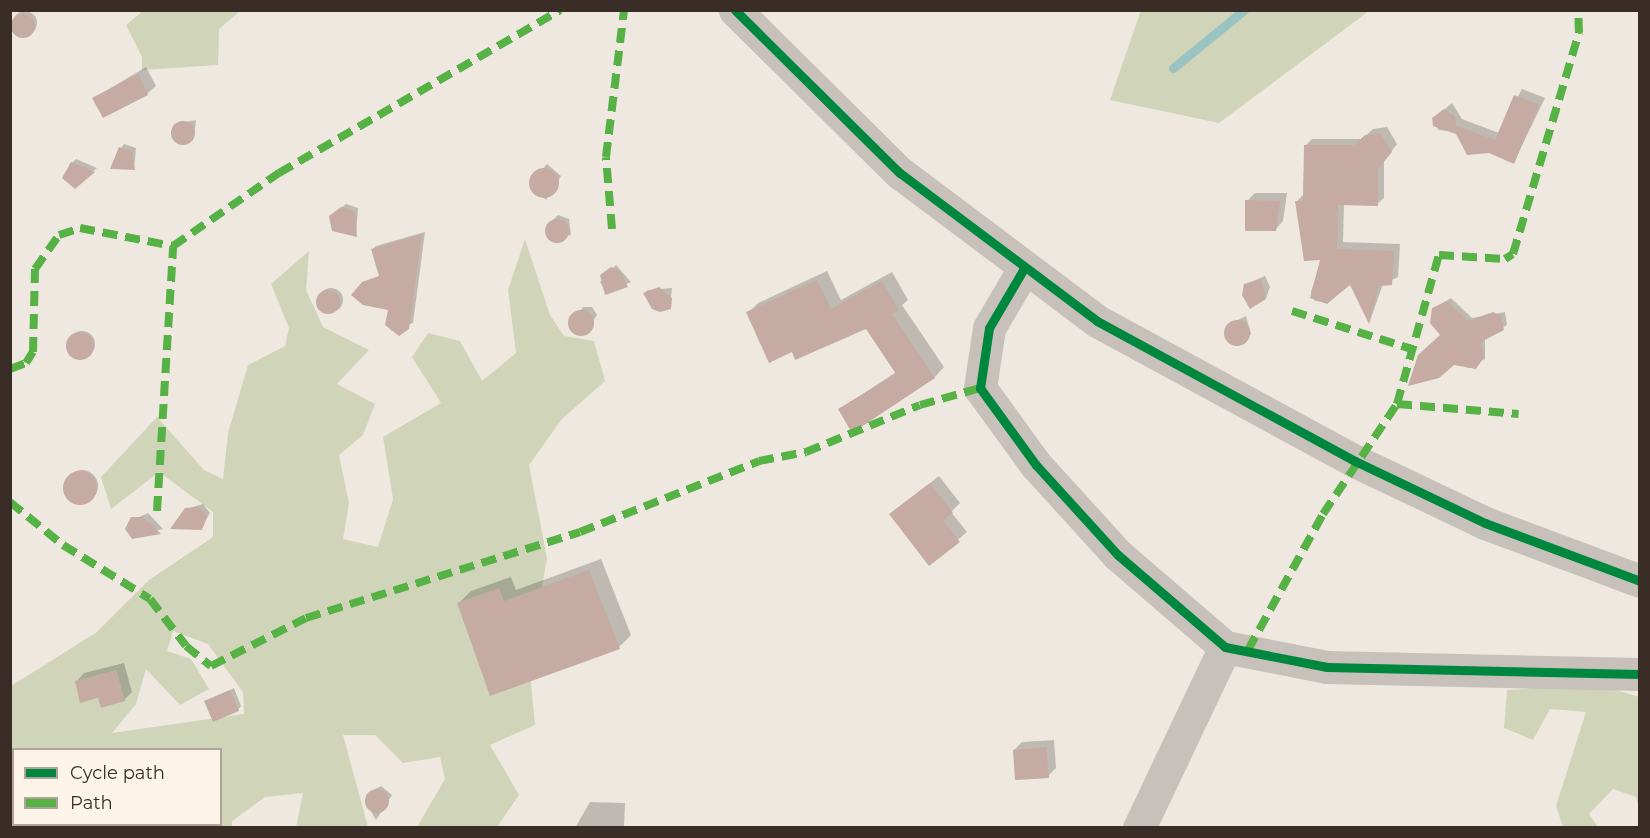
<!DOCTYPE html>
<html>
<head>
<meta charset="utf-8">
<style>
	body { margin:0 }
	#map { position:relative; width:1650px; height:838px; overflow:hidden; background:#efe8e1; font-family:Montserrat,sans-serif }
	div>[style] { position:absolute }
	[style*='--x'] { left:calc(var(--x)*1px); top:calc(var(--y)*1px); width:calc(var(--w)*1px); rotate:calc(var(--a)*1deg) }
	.green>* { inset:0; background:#d0d5b9 }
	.shadow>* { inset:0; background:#0003 }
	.round { border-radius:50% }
	.stream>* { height:9px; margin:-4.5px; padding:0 4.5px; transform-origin:4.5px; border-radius:4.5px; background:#9bc3c2 }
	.building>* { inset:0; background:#c5aba1 }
	.minor>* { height:33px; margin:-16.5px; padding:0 16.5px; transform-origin:16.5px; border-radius:16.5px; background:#c8c0ba }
	.quiet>* { height:8px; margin-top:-4px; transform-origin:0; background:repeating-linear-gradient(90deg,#56b245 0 15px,transparent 0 23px) }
	.cycleway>* { height:9px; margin:-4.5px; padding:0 4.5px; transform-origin:4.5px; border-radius:4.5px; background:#00873e }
	span { translate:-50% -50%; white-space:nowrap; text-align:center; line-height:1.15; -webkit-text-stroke:5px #fcf3e9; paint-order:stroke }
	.frame { position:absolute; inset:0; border:12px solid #3a2d27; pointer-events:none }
	.legend { position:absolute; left:12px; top:748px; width:210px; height:78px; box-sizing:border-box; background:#fcf3e9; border:2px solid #aea49b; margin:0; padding:8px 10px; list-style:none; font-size:18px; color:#3a2d27 }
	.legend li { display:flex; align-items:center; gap:12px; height:30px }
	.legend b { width:30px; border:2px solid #aea49b }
</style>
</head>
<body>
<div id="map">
	<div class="green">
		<i style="clip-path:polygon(1141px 10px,1369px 10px,1369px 11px,1219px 123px,1110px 100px)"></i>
		<i style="clip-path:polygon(143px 11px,143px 10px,240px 11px,219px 29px,218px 65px,142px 70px,142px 57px,126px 25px)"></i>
		<i style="clip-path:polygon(evenodd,525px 239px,550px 315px,564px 336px,594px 341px,605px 381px,562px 419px,529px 465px,547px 558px,529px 662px,535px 725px,490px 745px,519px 795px,497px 827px,417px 827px,445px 779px,440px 757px,403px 763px,375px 735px,343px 735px,368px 827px,296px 827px,303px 793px,265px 797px,232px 821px,232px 827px,11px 828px,11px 686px,97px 632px,149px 580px,213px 537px,213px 512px,159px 472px,111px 509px,101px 477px,157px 417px,204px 470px,223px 479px,228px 433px,248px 365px,285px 346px,289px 328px,271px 284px,309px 251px,306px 290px,323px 327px,369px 350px,337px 384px,375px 404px,363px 435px,339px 455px,349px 503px,343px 539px,378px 547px,393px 499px,383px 437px,441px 403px,412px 357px,428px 333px,460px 341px,482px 381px,516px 353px,508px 290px,525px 239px,173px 631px,208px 644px,243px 692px,244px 714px,112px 733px,136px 704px,146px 669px,180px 705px,209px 689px,191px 659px,167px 651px,173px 631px,525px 239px,14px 750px,220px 750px,220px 824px,14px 824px,14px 750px)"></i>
		<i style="clip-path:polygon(1600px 685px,1639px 697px,1639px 808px,1636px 797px,1613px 789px,1589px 814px,1598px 827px,1563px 827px,1556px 806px,1586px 712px,1550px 709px,1533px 740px,1504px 728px,1507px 690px)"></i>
	</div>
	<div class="shadow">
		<i class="round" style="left:13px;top:11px;width:24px;height:24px"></i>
		<i style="clip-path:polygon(146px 67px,156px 86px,147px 94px,94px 98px)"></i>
		<i style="clip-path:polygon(1522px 89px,1545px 98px,1514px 162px,1457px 132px,1438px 130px,1434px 118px,1452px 103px,1462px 119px,1499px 133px)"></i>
		<i style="clip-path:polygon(196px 120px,194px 137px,176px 141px,174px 124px)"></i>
		<i style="clip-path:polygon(1387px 127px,1397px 144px,1384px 161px,1384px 198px,1377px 204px,1344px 204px,1343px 242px,1400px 244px,1398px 277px,1383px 284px,1370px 321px,1351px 283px,1326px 302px,1315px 301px,1311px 292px,1322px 259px,1297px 201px,1303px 195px,1305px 146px,1312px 139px,1362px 139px,1373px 129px)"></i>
		<i style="clip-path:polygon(124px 144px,136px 148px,134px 169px,121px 148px)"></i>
		<i style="clip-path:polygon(76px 159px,97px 168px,75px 187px,72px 163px)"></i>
		<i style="clip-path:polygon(547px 164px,561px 176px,546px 200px,530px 184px)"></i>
		<i style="clip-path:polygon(1255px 193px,1287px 193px,1283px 221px,1275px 230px,1247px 201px)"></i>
		<i style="clip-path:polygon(346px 204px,358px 208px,356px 235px,335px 213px)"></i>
		<i style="clip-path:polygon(558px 215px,569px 219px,571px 235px,550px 239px,547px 226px)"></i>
		<i style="clip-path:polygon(425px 232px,413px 323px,391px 331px,389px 309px,353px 295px,380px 275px,372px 250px,376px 246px)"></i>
		<i style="clip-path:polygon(616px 265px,631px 282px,606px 293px,600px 282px)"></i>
		<i style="clip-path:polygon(827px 271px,841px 300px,892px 272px,908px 300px,902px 305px,944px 367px,935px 377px,840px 409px,896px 372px,867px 327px,793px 350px,748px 313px,758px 303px)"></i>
		<i style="clip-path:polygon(1265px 276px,1270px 287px,1266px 298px,1251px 307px,1246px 284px)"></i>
		<i class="round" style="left:319px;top:288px;width:24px;height:24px"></i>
		<i style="clip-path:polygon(672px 288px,670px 307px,645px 293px,648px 290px)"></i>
		<i style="clip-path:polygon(1451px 298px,1472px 318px,1505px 312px,1507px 325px,1485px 338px,1485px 359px,1469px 368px,1454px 363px,1434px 308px)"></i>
		<i style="clip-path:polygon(583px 307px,592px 307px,597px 315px,584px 335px,570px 326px)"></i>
		<i style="clip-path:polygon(1246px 316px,1251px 334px,1237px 344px,1229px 342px,1227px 325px)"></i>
		<i class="round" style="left:69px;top:331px;width:26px;height:26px"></i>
		<i class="round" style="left:66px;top:470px;width:32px;height:32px"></i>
		<i style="clip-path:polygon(939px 476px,960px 503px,951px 512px,967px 532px,929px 564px,891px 514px)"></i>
		<i style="clip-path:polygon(203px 504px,210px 513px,201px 528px,186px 509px)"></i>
		<i style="clip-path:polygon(148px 513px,163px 529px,133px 537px,128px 522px)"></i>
		<i style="clip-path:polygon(601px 559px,631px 635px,619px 647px,459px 603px,471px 591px,511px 577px,516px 590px)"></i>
		<i style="clip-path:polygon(124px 663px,132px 692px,124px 700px,99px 697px,76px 682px,84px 673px)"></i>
		<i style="clip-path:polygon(234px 688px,241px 706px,238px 710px,206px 702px)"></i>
		<i style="clip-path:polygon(1054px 740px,1056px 768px,1048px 776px,1014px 750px,1022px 742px)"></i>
		<i style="clip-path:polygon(381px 786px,392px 795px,376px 820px,366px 803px,368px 793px)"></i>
		<i style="clip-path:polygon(590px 802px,625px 803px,624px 828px,575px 828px)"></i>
	</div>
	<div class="stream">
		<i style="--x:1173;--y:68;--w:92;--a:-39.2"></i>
	</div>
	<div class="building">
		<i class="round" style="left:11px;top:14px;width:24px;height:24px"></i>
		<i style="clip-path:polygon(138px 74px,148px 95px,103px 118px,92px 98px)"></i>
		<i style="clip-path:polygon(1514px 95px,1539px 105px,1514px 164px,1489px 153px,1467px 155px,1456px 134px,1433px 126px,1432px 118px,1444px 109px,1455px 117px,1456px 125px,1495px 140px)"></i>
		<i class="round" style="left:171px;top:121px;width:24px;height:24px"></i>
		<i style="clip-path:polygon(1380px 133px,1392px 152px,1378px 169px,1378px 206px,1338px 205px,1337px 249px,1394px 251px,1392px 285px,1379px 286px,1369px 324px,1350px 285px,1327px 304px,1310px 298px,1320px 260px,1304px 261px,1295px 201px,1303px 201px,1304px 145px,1354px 145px,1365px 135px)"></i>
		<i style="clip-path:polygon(119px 147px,132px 152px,135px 170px,110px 169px)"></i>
		<i style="clip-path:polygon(71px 162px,95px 172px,75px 189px,62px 178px)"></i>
		<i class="round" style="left:529px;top:168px;width:30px;height:30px"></i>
		<i style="clip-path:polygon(1245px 200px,1280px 201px,1276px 231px,1245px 231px)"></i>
		<i style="clip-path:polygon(341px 207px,355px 212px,357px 237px,332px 231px,329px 216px)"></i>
		<i class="round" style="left:545px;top:219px;width:24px;height:24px"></i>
		<i style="clip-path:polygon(422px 234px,409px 329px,399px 336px,385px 325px,388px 310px,363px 305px,351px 295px,362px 282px,379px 276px,371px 249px)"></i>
		<i style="clip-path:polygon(611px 267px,620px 271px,628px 287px,605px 295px,600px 275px)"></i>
		<i style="clip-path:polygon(1261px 279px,1266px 299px,1250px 309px,1242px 295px,1244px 284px)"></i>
		<i style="clip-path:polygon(817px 280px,831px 309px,882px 281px,899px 311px,892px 314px,935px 378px,852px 433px,838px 409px,896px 374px,866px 329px,795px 360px,792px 352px,769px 363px,746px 312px)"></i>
		<i style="clip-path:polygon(659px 287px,672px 298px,671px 309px,660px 312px,652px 309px,643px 293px)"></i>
		<i class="round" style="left:316px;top:290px;width:24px;height:24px"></i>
		<i style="clip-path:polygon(1447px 301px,1468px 321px,1493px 312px,1501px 316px,1504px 330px,1481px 342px,1484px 357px,1476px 369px,1454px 365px,1439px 378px,1408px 386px,1418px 355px,1440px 335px,1430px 323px,1432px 308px)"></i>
		<i class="round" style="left:568px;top:310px;width:26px;height:26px"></i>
		<i class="round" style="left:1224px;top:320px;width:26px;height:26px"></i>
		<i class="round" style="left:66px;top:332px;width:28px;height:28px"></i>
		<i class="round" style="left:63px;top:471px;width:34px;height:34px"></i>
		<i style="clip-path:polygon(930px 483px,953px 513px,943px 520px,960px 542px,929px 566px,889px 514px)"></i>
		<i style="clip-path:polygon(199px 507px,207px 517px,202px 530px,170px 529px,185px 508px)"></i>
		<i style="clip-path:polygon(131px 517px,143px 517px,161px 534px,132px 539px,125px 529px)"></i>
		<i style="clip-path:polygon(589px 570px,620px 649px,490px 696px,457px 603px,499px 588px,504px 601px)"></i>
		<i style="clip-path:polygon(116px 670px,125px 701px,101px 708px,98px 698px,80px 703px,75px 681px)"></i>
		<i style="clip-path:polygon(230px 690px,239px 711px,213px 722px,204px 701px)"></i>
		<i style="clip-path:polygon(1046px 747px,1049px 778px,1015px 780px,1013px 750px)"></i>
		<i class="round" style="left:365px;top:789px;width:24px;height:24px"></i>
	</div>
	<div class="minor">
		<i style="--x:735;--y:10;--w:232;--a:44.7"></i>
		<i style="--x:900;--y:173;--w:246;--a:36.9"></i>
		<i style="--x:1097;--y:321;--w:294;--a:28.5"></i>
		<i style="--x:1355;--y:461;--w:144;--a:25.5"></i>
		<i style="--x:1485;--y:523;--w:165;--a:20.5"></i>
		<i style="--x:1023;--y:270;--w:67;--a:120.4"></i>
		<i style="--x:989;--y:328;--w:61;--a:98.5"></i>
		<i style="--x:980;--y:388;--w:95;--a:54"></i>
		<i style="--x:1036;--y:465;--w:122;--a:47.7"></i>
		<i style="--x:1118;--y:555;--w:141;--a:40.7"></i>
		<i style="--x:1225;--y:647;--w:104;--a:11.1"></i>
		<i style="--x:1327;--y:667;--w:313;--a:1.3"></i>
		<i style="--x:1139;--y:828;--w:200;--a:-64.6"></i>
	</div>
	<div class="quiet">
		<i style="--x:612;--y:229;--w:72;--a:-94.8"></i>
		<i style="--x:606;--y:157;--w:148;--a:-83"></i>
		<i style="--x:1292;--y:311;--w:126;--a:17.6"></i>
		<i style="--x:10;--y:369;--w:17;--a:-21"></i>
		<i style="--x:26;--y:363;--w:13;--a:-58"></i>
		<i style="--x:33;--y:352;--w:83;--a:-88.6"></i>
		<i style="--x:35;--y:269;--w:42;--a:-54.8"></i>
		<i style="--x:59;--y:235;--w:22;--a:-18"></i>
		<i style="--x:80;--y:228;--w:95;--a:11"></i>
		<i style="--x:173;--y:246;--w:129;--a:-34.6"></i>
		<i style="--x:279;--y:173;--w:325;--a:-30.1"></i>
		<i style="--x:1397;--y:404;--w:122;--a:4.7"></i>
		<i style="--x:10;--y:502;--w:68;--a:39.1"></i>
		<i style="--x:63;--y:545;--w:102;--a:31.8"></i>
		<i style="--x:150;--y:599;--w:59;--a:52.5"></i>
		<i style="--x:186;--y:646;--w:32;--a:39"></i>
		<i style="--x:211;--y:666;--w:106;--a:-26.8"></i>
		<i style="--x:306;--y:618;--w:287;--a:-17.4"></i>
		<i style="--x:580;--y:532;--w:193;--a:-21.6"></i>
		<i style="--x:759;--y:461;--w:48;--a:-10.8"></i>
		<i style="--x:806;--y:452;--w:123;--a:-22.4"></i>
		<i style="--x:920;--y:405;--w:62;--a:-15.8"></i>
		<i style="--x:157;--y:511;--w:265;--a:-86.5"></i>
		<i style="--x:1248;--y:650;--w:155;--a:-61.1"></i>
		<i style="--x:1323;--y:514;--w:133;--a:-56.1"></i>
		<i style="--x:1397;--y:404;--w:155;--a:-74.3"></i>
		<i style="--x:1439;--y:255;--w:66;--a:3.5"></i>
		<i style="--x:1505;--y:259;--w:9;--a:-32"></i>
		<i style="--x:1513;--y:254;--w:231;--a:-73.4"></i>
		<i style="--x:1579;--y:33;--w:23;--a:-92"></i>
	</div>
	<div class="cycleway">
		<i style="--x:735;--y:10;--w:232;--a:44.7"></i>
		<i style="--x:900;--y:173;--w:246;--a:36.9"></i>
		<i style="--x:1097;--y:321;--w:294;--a:28.5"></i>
		<i style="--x:1355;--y:461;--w:144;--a:25.5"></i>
		<i style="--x:1485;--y:523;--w:165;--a:20.5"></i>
		<i style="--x:1023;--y:270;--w:67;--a:120.4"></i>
		<i style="--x:989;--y:328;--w:61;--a:98.5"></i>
		<i style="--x:980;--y:388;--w:95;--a:54"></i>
		<i style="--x:1036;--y:465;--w:122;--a:47.7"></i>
		<i style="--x:1118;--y:555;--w:141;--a:40.7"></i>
		<i style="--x:1225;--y:647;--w:104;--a:11.1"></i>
		<i style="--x:1327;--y:667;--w:313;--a:1.3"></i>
	</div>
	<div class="frame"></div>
	<ul class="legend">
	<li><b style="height:8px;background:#00873e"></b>Cycle path</li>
	<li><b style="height:8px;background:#56b245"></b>Path</li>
	</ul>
</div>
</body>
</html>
